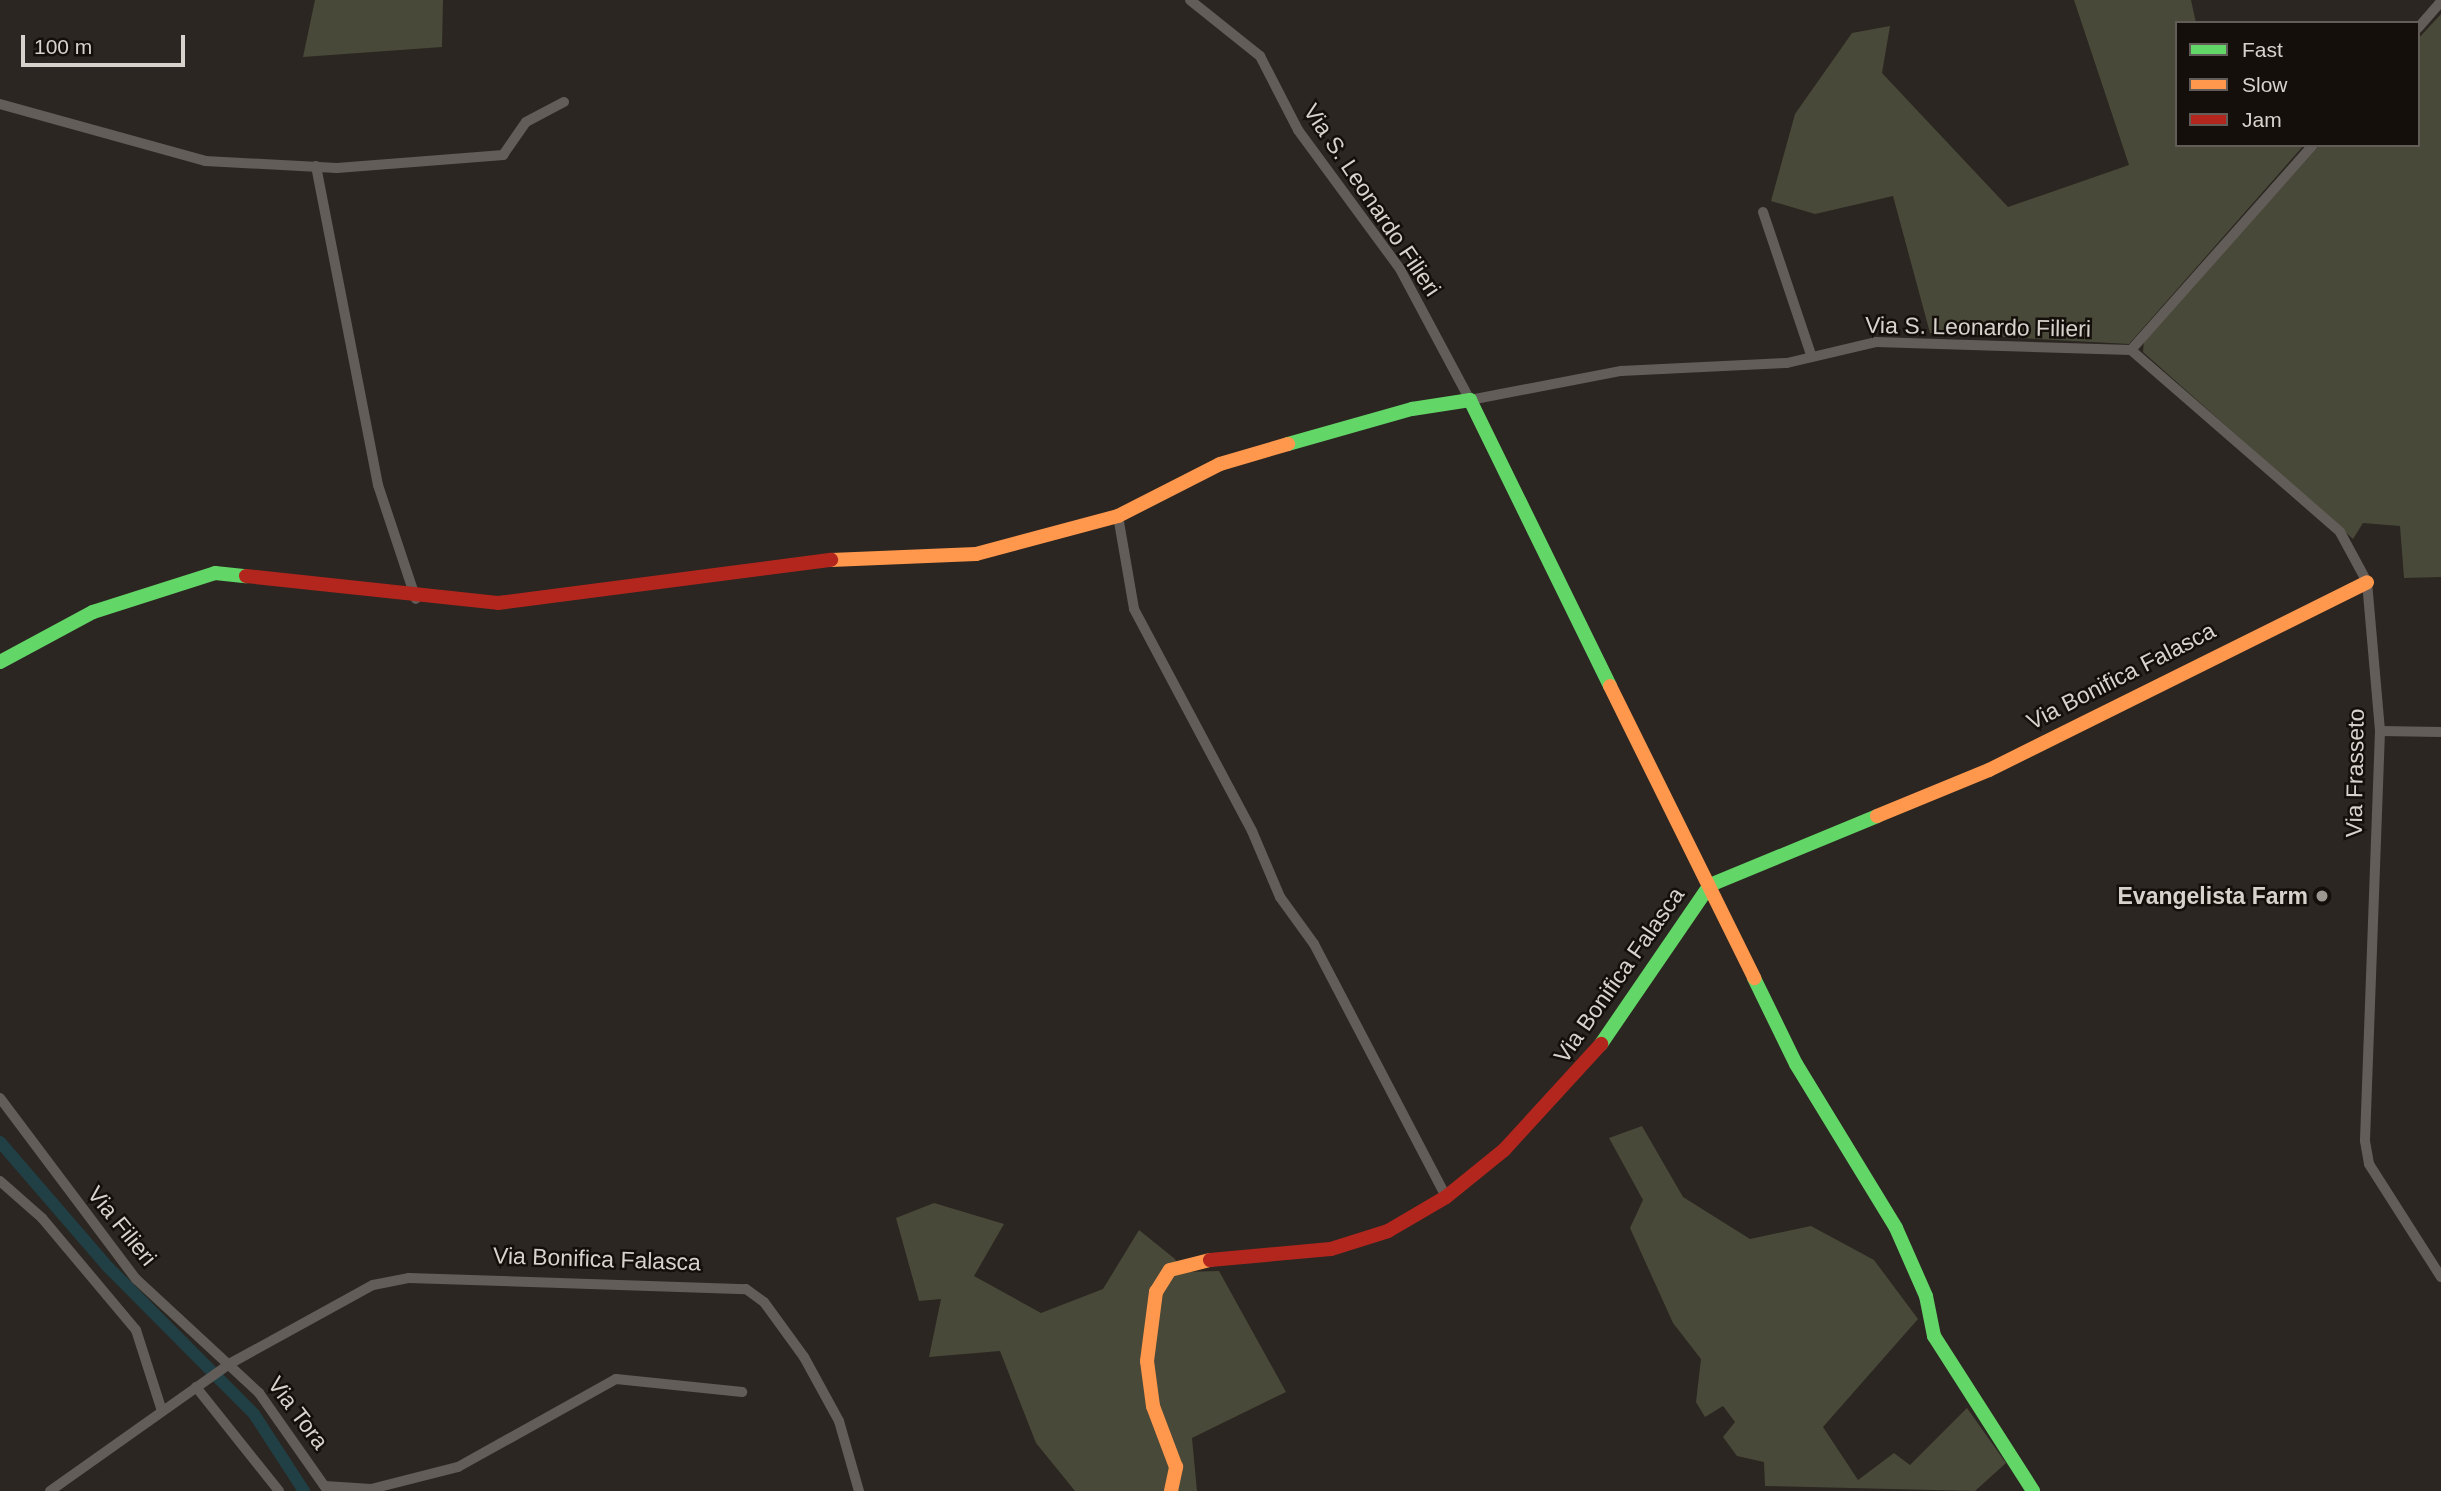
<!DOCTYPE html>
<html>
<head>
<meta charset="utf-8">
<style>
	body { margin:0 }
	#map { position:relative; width:2441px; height:1491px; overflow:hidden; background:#2b2621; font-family:Arial,sans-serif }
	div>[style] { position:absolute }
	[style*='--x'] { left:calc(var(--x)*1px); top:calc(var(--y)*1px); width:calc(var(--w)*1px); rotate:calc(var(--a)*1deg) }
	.green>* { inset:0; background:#484938 }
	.canal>* { height:12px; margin:-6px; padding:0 6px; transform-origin:6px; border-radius:6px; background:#204046 }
	.street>* { height:10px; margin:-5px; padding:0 5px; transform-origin:5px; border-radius:5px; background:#625d59 }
	.fast>* { height:14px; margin:-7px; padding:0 7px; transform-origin:7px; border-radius:7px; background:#63d668 }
	.slow>* { height:14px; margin:-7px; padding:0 7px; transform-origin:7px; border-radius:7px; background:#ff974d }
	.jam>* { height:14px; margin:-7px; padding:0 7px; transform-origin:7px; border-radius:7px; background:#b3261e }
	.dots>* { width:19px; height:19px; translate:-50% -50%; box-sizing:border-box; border:4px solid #140f0b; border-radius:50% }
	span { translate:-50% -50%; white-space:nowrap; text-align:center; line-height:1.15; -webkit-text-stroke:5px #140f0b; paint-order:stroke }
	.street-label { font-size:23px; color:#d8d2cc }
	.poi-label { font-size:23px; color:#d8d2cc; font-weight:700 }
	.right { translate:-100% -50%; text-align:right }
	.legend { position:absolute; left:2175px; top:21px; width:245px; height:126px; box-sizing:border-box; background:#140f0b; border:2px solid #625d58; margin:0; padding:9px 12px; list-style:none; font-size:21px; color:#d8d2cc }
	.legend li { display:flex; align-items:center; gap:14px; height:35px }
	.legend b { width:35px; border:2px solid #625d58 }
	.scale { position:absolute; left:21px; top:35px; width:164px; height:32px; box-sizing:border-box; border:4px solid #d8d2cc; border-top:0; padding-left:9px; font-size:21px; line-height:24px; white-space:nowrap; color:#d8d2cc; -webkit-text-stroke:5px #140f0b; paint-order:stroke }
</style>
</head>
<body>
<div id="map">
	<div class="green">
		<i style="clip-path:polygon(315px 0,443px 0,442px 47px,303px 57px)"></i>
		<i style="clip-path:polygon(2074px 0,2191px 0,2196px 23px,2177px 23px,2177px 145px,2304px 145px,2129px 344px,1930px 333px,1893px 196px,1815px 214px,1771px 201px,1795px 114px,1852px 33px,1890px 26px,1882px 73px,2008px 207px,2129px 165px)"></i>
		<i style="clip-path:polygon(2441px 14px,2441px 577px,2404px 578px,2400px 526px,2363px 523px,2353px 539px,2143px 352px,2144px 340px,2320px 145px,2418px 145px,2418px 39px)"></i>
		<i style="clip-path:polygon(1642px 1126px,1683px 1197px,1750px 1239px,1811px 1226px,1874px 1260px,1918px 1319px,1823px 1427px,1858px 1480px,1894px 1453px,1910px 1465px,1967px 1408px,2006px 1463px,1975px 1491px,1765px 1486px,1764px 1462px,1737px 1456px,1723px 1437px,1735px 1422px,1723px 1406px,1705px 1417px,1696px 1402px,1701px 1359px,1673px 1323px,1630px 1228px,1643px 1200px,1609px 1138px)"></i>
		<i style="clip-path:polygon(934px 1203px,1004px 1224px,974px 1276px,1041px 1313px,1103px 1289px,1139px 1230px,1175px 1259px,1181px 1272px,1219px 1271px,1286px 1392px,1192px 1438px,1197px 1491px,1075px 1491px,1036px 1443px,1000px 1351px,929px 1357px,941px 1299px,919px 1301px,896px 1218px)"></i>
	</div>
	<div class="canal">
		<i style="--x:0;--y:1142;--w:165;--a:49.2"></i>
		<i style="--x:108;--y:1267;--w:207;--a:45.2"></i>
		<i style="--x:254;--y:1414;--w:92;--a:57"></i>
	</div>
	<div class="street">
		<i style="--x:1190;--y:0;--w:90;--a:38.7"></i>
		<i style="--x:1260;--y:56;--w:83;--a:62.8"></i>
		<i style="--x:1298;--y:130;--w:172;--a:53.7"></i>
		<i style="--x:1400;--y:269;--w:149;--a:61.9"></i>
		<i style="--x:1470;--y:400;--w:154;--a:-10.9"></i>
		<i style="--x:1621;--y:371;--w:166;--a:-2.8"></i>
		<i style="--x:1787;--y:363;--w:91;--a:-13.3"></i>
		<i style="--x:1876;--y:342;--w:255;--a:1.8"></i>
		<i style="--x:2131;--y:350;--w:274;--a:-48.4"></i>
		<i style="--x:2418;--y:28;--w:35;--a:-49"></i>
		<i style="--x:0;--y:104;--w:213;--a:15.5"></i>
		<i style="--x:205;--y:161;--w:132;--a:3"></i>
		<i style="--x:337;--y:168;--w:167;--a:-4.5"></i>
		<i style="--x:503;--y:155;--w:40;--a:-55.1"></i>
		<i style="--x:526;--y:122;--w:43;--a:-27.8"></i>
		<i style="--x:316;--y:166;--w:325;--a:79"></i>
		<i style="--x:378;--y:485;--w:120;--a:71.6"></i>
		<i style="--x:1763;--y:212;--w:151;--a:71.4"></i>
		<i style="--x:2131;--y:350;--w:277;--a:41"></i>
		<i style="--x:2340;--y:532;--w:57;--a:61.6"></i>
		<i style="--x:2367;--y:582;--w:150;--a:85"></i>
		<i style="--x:2380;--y:731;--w:410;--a:92.1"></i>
		<i style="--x:2365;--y:1141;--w:23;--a:80"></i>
		<i style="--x:2369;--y:1164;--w:134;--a:57.5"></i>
		<i style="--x:1118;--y:516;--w:94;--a:80.2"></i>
		<i style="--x:1134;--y:609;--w:251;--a:62"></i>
		<i style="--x:1252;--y:831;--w:72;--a:67"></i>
		<i style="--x:1280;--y:897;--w:58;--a:54.1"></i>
		<i style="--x:1314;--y:944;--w:285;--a:62.4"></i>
		<i style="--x:2380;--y:731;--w:61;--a:0.9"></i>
		<i style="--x:0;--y:1098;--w:226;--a:53.1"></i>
		<i style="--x:136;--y:1279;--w:168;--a:42.8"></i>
		<i style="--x:259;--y:1393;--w:120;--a:54.9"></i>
		<i style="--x:0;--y:1181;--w:56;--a:41.4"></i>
		<i style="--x:42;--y:1218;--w:146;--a:50"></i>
		<i style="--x:136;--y:1330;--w:85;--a:72.2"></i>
		<i style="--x:196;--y:1387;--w:133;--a:51.4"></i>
		<i style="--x:325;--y:1486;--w:46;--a:3.7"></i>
		<i style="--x:371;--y:1489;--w:90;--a:-14.2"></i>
		<i style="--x:458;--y:1467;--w:181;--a:-29.1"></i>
		<i style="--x:616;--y:1379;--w:127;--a:5.9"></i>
		<i style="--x:50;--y:1491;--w:222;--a:-35.3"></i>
		<i style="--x:231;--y:1363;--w:162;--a:-28.8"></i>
		<i style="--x:373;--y:1285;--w:37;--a:-11"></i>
		<i style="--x:409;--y:1278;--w:337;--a:1.9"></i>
		<i style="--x:746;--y:1289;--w:22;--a:36"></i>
		<i style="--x:764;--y:1302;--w:68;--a:54"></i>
		<i style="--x:804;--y:1357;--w:73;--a:61.3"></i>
		<i style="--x:839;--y:1421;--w:73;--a:74.1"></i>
	</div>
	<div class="fast">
		<i style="--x:1288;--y:444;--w:129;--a:-15.8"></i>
		<i style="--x:1412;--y:409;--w:59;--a:-8.8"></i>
		<i style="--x:1470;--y:400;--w:318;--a:63.9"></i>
		<i style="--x:0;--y:662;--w:106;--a:-28.3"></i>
		<i style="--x:93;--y:612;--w:128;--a:-17.7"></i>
		<i style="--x:215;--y:573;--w:31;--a:6"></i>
		<i style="--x:1754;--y:978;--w:96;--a:64"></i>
		<i style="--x:1796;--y:1064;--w:192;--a:58.6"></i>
		<i style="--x:1896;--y:1228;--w:74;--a:66.2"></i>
		<i style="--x:1926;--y:1296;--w:41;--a:78.7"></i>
		<i style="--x:1934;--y:1336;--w:184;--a:57.4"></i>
		<i style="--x:1601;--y:1044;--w:193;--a:-55.6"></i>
		<i style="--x:1710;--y:885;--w:181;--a:-22.4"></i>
	</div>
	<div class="slow">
		<i style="--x:831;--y:560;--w:145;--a:-2.4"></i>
		<i style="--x:976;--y:554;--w:147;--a:-15"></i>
		<i style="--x:1118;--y:516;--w:114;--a:-27"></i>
		<i style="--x:1220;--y:464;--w:71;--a:-16.4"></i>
		<i style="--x:1610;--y:686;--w:326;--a:63.7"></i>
		<i style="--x:1877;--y:816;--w:121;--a:-22.3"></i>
		<i style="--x:1989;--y:770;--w:422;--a:-26.4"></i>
		<i style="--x:1171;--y:1491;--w:25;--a:-78"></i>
		<i style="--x:1176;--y:1467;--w:65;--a:-110.7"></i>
		<i style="--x:1153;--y:1406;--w:45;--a:-97.6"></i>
		<i style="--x:1147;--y:1361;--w:70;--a:-82.6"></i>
		<i style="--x:1156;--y:1292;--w:26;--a:-58"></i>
		<i style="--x:1170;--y:1270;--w:41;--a:-14"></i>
	</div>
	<div class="jam">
		<i style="--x:246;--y:576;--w:253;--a:6.1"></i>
		<i style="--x:498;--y:603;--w:336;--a:-7.4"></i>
		<i style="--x:1210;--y:1260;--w:121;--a:-5.2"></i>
		<i style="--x:1331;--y:1249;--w:60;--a:-17.5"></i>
		<i style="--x:1388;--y:1231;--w:67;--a:-30.4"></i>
		<i style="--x:1446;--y:1197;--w:75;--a:-39"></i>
		<i style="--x:1504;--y:1150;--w:144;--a:-47.5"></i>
	</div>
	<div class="dots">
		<i style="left:2322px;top:896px;background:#9b9690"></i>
	</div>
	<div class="street-label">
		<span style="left:1372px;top:200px;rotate:56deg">Via S. Leonardo Filieri</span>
		<span style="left:1978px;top:327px;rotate:1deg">Via S. Leonardo Filieri</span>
		<span style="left:2121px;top:676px;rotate:-27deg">Via Bonifica Falasca</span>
		<span style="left:2355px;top:773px;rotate:-89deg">Via Frasseto</span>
		<span style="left:1619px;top:975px;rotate:-55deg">Via Bonifica Falasca</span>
		<span style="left:122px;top:1226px;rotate:51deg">Via Filieri</span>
		<span style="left:597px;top:1259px;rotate:2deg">Via Bonifica Falasca</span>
		<span style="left:298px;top:1413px;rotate:53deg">Via Tora</span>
	</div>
	<div class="poi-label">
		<span class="right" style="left:2308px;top:896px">Evangelista Farm</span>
	</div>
	<ul class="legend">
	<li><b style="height:9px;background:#63d668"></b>Fast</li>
	<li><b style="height:9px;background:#ff974d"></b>Slow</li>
	<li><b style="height:9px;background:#b3261e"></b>Jam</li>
	</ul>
	<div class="scale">100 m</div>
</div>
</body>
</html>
